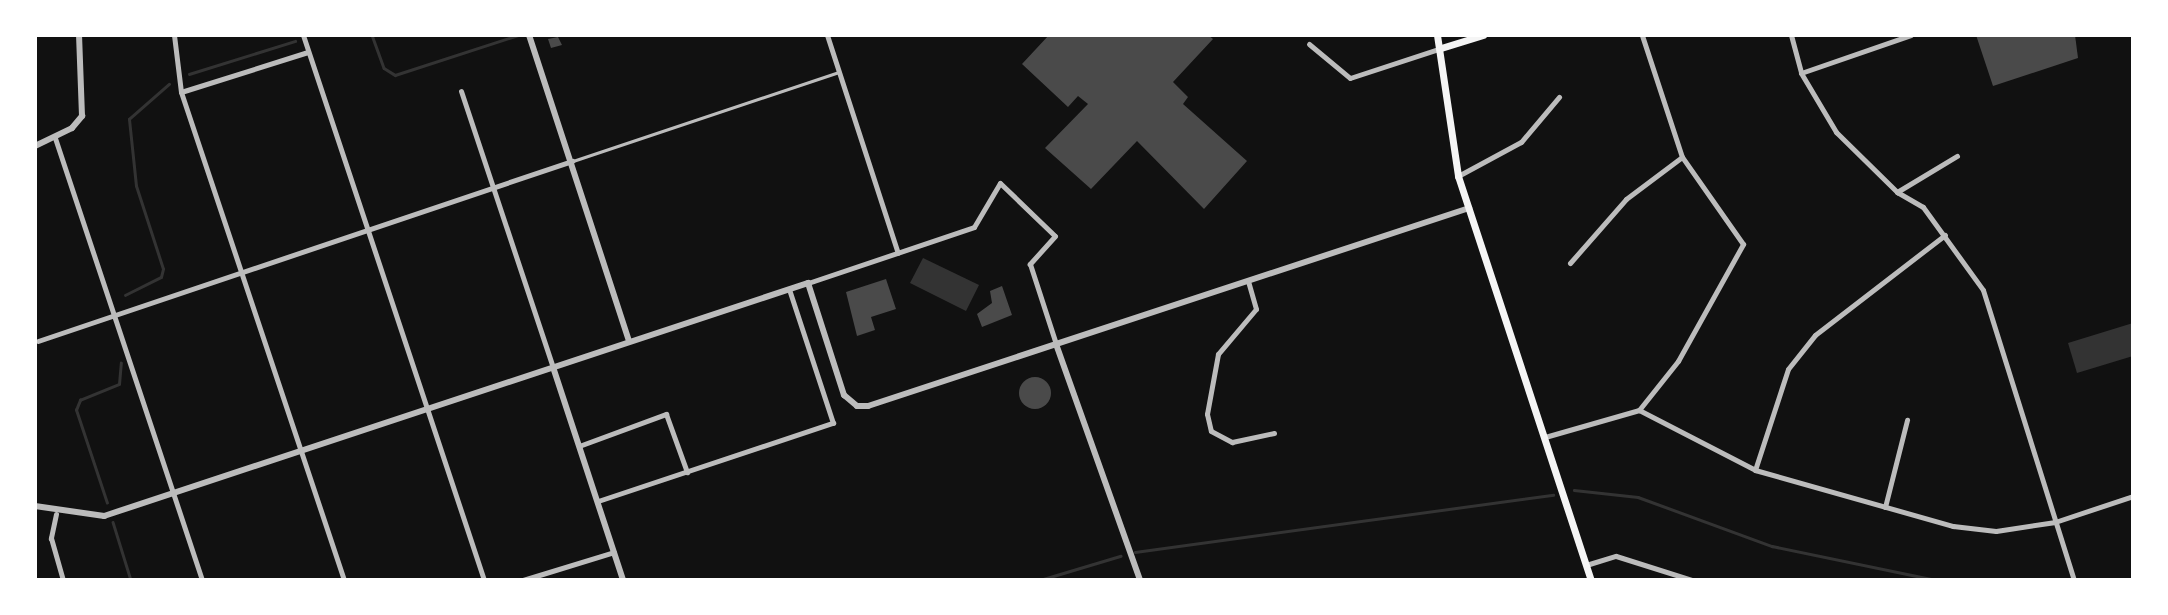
<!DOCTYPE html>
<html>
<head>
<meta charset="utf-8">
<style>
	body { margin:0 }
	#map { position:relative; width:2168px; height:615px; overflow:hidden; background:#111; font-family:Overpass,sans-serif }
	div>[style] { position:absolute }
	[style*='--x'] { left:calc(var(--x)*1px); top:calc(var(--y)*1px); width:calc(var(--w)*1px); rotate:calc(var(--a)*1deg) }
	.water>* { inset:0; background:#333 }
	.stream>* { height:2.5px; margin:-1.25px; padding:0 1.25px; transform-origin:1.25px; border-radius:1.25px; background:#333 }
	.building>* { inset:0; background:#4a4a4a }
	.round { border-radius:50% }
	.service>* { height:2.5px; margin:-1.25px; padding:0 1.25px; transform-origin:1.25px; border-radius:1.25px; background:#bcbcbc }
	.minor>* { height:5px; margin:-2.5px; padding:0 2.5px; transform-origin:2.5px; border-radius:2.5px; background:#bcbcbc }
	.tertiary>* { height:6px; margin:-3px; padding:0 3px; transform-origin:3px; border-radius:3px; background:#bcbcbc }
	.secondary>* { height:7px; margin:-3.5px; padding:0 3.5px; transform-origin:3.5px; border-radius:3.5px; background:#f5f5f5 }
	span { translate:-50% -50%; white-space:nowrap; text-align:center; line-height:1.15; -webkit-text-stroke:7px #fff; paint-order:stroke }
	.frame { position:absolute; inset:0; border:37px solid #fff; pointer-events:none }
</style>
</head>
<body>
<div id="map">
	<div class="water">
		<i style="clip-path:polygon(923px 258px,979px 285px,966px 311px,910px 283px)"></i>
		<i style="clip-path:polygon(2133px 323px,2133px 356px,2077px 373px,2068px 343px)"></i>
	</div>
	<div class="stream">
		<i style="--x:372;--y:35;--w:35;--a:70"></i>
		<i style="--x:384;--y:68;--w:13;--a:32"></i>
		<i style="--x:395;--y:75;--w:129;--a:-18"></i>
		<i style="--x:189;--y:74;--w:111;--a:-17.3"></i>
		<i style="--x:125;--y:295;--w:40;--a:-26.6"></i>
		<i style="--x:161;--y:277;--w:8;--a:-76"></i>
		<i style="--x:163;--y:269;--w:87;--a:-108"></i>
		<i style="--x:136;--y:186;--w:67;--a:-96"></i>
		<i style="--x:129;--y:119;--w:53;--a:-41.2"></i>
		<i style="--x:1574;--y:490;--w:64;--a:6.2"></i>
		<i style="--x:1638;--y:497;--w:143;--a:20.1"></i>
		<i style="--x:1772;--y:546;--w:167;--a:11.7"></i>
		<i style="--x:107;--y:503;--w:98;--a:-108.4"></i>
		<i style="--x:76;--y:410;--w:11;--a:-68"></i>
		<i style="--x:80;--y:400;--w:42;--a:-22.3"></i>
		<i style="--x:119;--y:384;--w:21;--a:-85"></i>
		<i style="--x:113;--y:522;--w:61;--a:72.8"></i>
		<i style="--x:1135;--y:552;--w:422;--a:-7.8"></i>
		<i style="--x:1040;--y:580;--w:84;--a:-16.7"></i>
	</div>
	<div class="building">
		<i style="clip-path:polygon(1049px 35px,1208px 35px,1213px 39px,1173px 82px,1188px 97px,1183px 104px,1247px 161px,1204px 209px,1137px 141px,1091px 189px,1045px 148px,1088px 104px,1078px 96px,1068px 107px,1022px 64px)"></i>
		<i style="clip-path:polygon(1976px 35px,2075px 35px,2078px 58px,1993px 86px)"></i>
		<i style="clip-path:polygon(558px 37px,562px 45px,551px 48px,548px 39px)"></i>
		<i style="clip-path:polygon(886px 279px,896px 309px,871px 317px,875px 330px,857px 336px,846px 292px)"></i>
		<i style="clip-path:polygon(1002px 286px,1012px 315px,982px 327px,977px 314px,992px 303px,990px 291px)"></i>
		<i class="round" style="left:1019px;top:377px;width:32px;height:32px"></i>
	</div>
	<div class="service">
		<i style="--x:573;--y:161;--w:280;--a:-18.5"></i>
	</div>
	<div class="minor">
		<i style="--x:174;--y:35;--w:57;--a:83"></i>
		<i style="--x:181;--y:92;--w:515;--a:71.53"></i>
		<i style="--x:303;--y:35;--w:574;--a:71.63"></i>
		<i style="--x:827;--y:35;--w:229;--a:72"></i>
		<i style="--x:1791;--y:35;--w:39;--a:75"></i>
		<i style="--x:1801;--y:73;--w:69;--a:59.3"></i>
		<i style="--x:1836;--y:132;--w:86;--a:44.5"></i>
		<i style="--x:1897;--y:192;--w:30;--a:30"></i>
		<i style="--x:1923;--y:207;--w:102;--a:54.1"></i>
		<i style="--x:1983;--y:290;--w:304;--a:72.6"></i>
		<i style="--x:1309;--y:44;--w:53;--a:39.7"></i>
		<i style="--x:1350;--y:78;--w:96;--a:-18.2"></i>
		<i style="--x:1801;--y:73;--w:116;--a:-19.1"></i>
		<i style="--x:461;--y:91;--w:291;--a:71.6"></i>
		<i style="--x:181;--y:92;--w:133;--a:-17.5"></i>
		<i style="--x:55;--y:138;--w:466;--a:71.6"></i>
		<i style="--x:1458;--y:176;--w:72;--a:-28.4"></i>
		<i style="--x:1521;--y:142;--w:59;--a:-49.8"></i>
		<i style="--x:1897;--y:192;--w:70;--a:-31"></i>
		<i style="--x:1570;--y:263;--w:85;--a:-48.8"></i>
		<i style="--x:1626;--y:199;--w:70;--a:-36.9"></i>
		<i style="--x:1248;--y:281;--w:29;--a:74"></i>
		<i style="--x:1256;--y:309;--w:59;--a:130.2"></i>
		<i style="--x:1218;--y:354;--w:61;--a:100.4"></i>
		<i style="--x:1207;--y:414;--w:17;--a:77"></i>
		<i style="--x:1211;--y:431;--w:24;--a:28"></i>
		<i style="--x:1232;--y:442;--w:43;--a:-12.1"></i>
		<i style="--x:808;--y:283;--w:175;--a:-18.6"></i>
		<i style="--x:974;--y:227;--w:51;--a:-59.4"></i>
		<i style="--x:1000;--y:183;--w:76;--a:43.9"></i>
		<i style="--x:1055;--y:236;--w:38;--a:132"></i>
		<i style="--x:1030;--y:264;--w:84;--a:72"></i>
		<i style="--x:38;--y:341;--w:564;--a:-18.63"></i>
		<i style="--x:1639;--y:410;--w:63;--a:-51.5"></i>
		<i style="--x:1678;--y:361;--w:134;--a:-60.9"></i>
		<i style="--x:1743;--y:244;--w:106;--a:-125"></i>
		<i style="--x:1682;--y:157;--w:128;--a:-108.2"></i>
		<i style="--x:1545;--y:437;--w:98;--a:-16"></i>
		<i style="--x:1639;--y:410;--w:131;--a:27.3"></i>
		<i style="--x:1755;--y:470;--w:206;--a:15.8"></i>
		<i style="--x:1953;--y:526;--w:43;--a:6.6"></i>
		<i style="--x:1996;--y:531;--w:60;--a:-8.7"></i>
		<i style="--x:2055;--y:522;--w:82;--a:-18.4"></i>
		<i style="--x:579;--y:446;--w:93;--a:-20.2"></i>
		<i style="--x:666;--y:414;--w:62;--a:70.1"></i>
		<i style="--x:1755;--y:470;--w:106;--a:-71.9"></i>
		<i style="--x:1788;--y:369;--w:43;--a:-51.5"></i>
		<i style="--x:1815;--y:335;--w:164;--a:-37.6"></i>
		<i style="--x:598;--y:501;--w:248;--a:-18.4"></i>
		<i style="--x:833;--y:423;--w:141;--a:-108.2"></i>
		<i style="--x:1885;--y:507;--w:90;--a:-75.8"></i>
		<i style="--x:56;--y:514;--w:25;--a:102"></i>
		<i style="--x:51;--y:538;--w:44;--a:74.1"></i>
		<i style="--x:1586;--y:565;--w:31;--a:-17"></i>
		<i style="--x:1616;--y:556;--w:80;--a:17.5"></i>
		<i style="--x:523;--y:580;--w:95;--a:-17.1"></i>
	</div>
	<div class="tertiary">
		<i style="--x:529;--y:35;--w:322;--a:71.9"></i>
		<i style="--x:35;--y:146;--w:41;--a:-25.9"></i>
		<i style="--x:72;--y:128;--w:16;--a:-50"></i>
		<i style="--x:82;--y:116;--w:81;--a:-92.1"></i>
		<i style="--x:1056;--y:344;--w:251;--a:70.4"></i>
		<i style="--x:553;--y:367;--w:224;--a:71.8"></i>
		<i style="--x:35;--y:506;--w:70;--a:8.2"></i>
		<i style="--x:104;--y:516;--w:742;--a:-18.31"></i>
		<i style="--x:808;--y:283;--w:118;--a:72.2"></i>
		<i style="--x:844;--y:395;--w:17;--a:40"></i>
		<i style="--x:857;--y:406;--w:11;--a:0"></i>
		<i style="--x:868;--y:406;--w:633;--a:-18.23"></i>
	</div>
	<div class="secondary">
		<i style="--x:1437;--y:35;--w:143;--a:81.5"></i>
		<i style="--x:1458;--y:176;--w:425;--a:71.8"></i>
		<i style="--x:1441;--y:48;--w:44;--a:-17.2"></i>
	</div>
	<div class="frame"></div>
</div>
</body>
</html>
